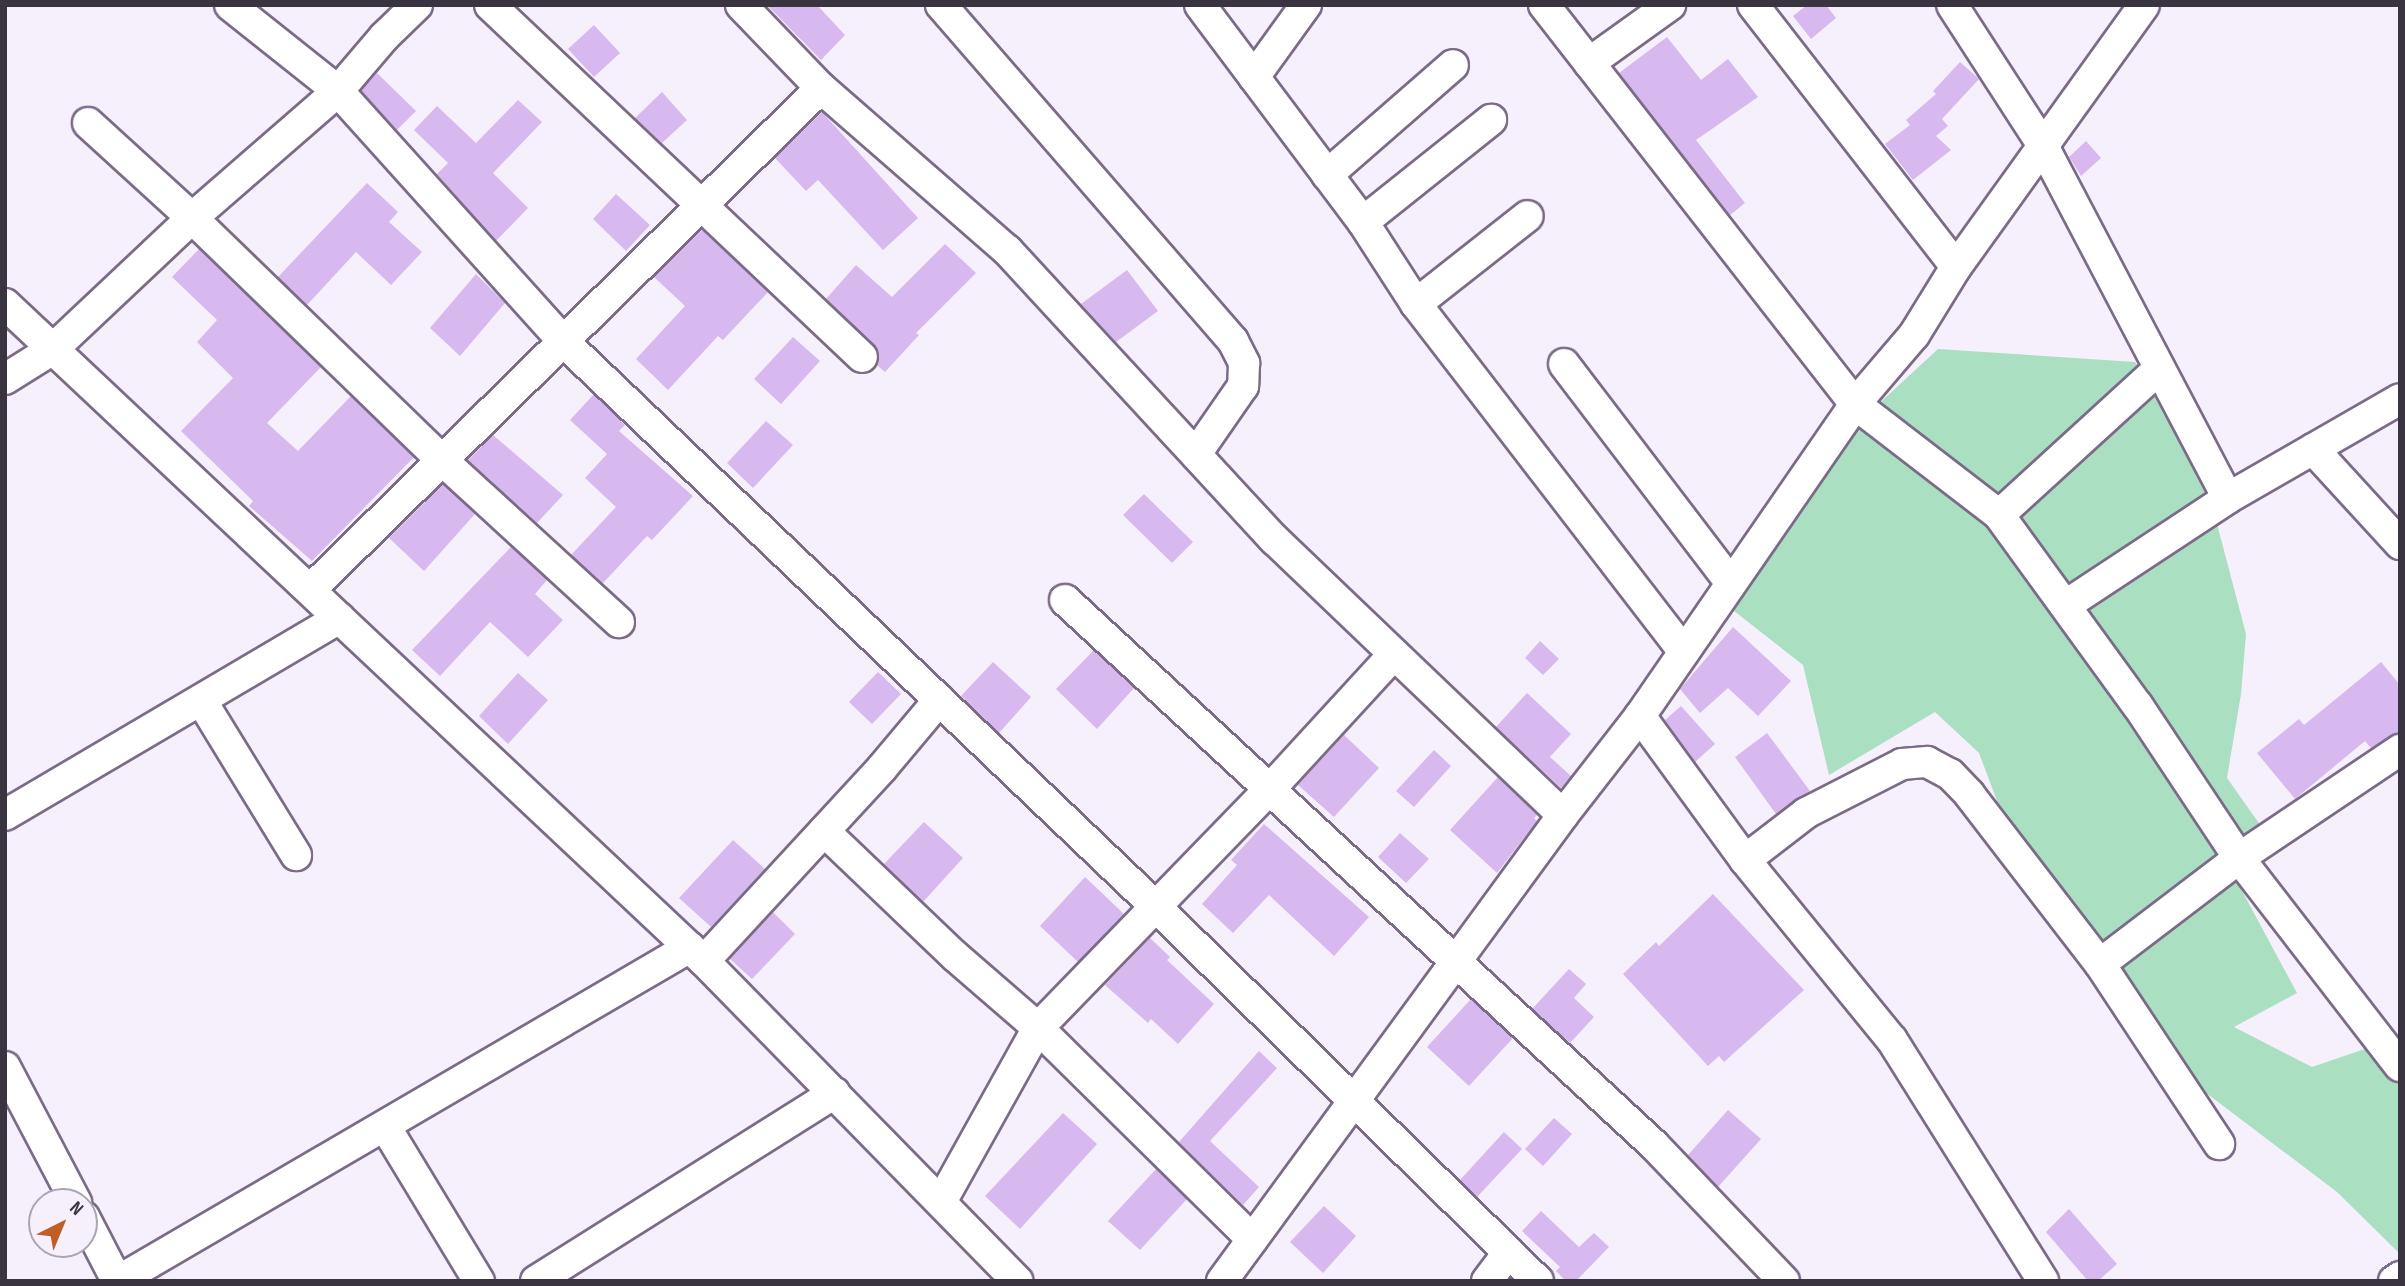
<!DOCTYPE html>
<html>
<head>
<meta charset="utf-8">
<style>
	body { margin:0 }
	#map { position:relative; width:2405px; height:1286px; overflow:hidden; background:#f6effc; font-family:"Sofia Sans Condensed",sans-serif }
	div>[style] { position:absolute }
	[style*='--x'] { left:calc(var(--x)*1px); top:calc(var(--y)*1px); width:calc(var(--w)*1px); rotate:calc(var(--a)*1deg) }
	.green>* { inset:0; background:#abdfc2 }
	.building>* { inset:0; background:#d7b9ef }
	.roads { filter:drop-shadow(2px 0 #7b6b87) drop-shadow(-2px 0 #7b6b87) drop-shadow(0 2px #7b6b87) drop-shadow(0 -2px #7b6b87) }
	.minor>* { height:30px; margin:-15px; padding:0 15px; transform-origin:15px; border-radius:15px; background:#fff }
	span { translate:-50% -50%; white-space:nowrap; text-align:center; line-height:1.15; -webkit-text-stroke:5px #f6effc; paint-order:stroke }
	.frame { position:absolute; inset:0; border:7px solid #3a3340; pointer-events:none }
	.north { position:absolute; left:28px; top:1188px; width:70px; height:70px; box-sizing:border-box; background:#f6effc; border:2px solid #aba4b1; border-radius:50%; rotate:43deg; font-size:19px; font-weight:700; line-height:28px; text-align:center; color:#3a3340 }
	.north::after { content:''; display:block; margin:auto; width:24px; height:32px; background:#c15e25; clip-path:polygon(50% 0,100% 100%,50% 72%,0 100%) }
</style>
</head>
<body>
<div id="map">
	<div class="green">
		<i style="clip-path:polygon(1938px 349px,2135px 362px,2207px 486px,2246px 634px,2241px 694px,2227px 778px,2268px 836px,2214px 839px,2297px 993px,2234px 1027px,2312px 1067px,2400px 1037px,2399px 1253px,2337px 1192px,2139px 1042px,2036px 904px,1979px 753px,1935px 712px,1829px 775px,1803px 665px,1729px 607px,1859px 422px)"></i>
	</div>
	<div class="building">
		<i style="clip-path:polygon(767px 5px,817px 5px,845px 35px,821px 60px)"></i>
		<i style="clip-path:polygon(1807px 5px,1826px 5px,1836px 18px,1811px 39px,1793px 16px)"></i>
		<i style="clip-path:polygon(594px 25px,620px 53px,594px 77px,568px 49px)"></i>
		<i style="clip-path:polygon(1667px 37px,1701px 80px,1728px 59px,1758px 97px,1696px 140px,1745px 203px,1730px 215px,1619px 73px)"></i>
		<i style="clip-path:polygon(1960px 62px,1979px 79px,1942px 119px,1948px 126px,1936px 136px,1951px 150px,1913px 180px,1885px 144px,1910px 125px,1906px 120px,1936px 94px,1933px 91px)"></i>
		<i style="clip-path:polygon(377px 73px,416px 111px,397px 130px,361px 91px)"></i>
		<i style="clip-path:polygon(662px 92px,687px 120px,662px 143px,635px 118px)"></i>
		<i style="clip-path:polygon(518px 100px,542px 122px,493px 173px,528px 208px,496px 241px,437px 174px,448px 163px,414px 130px,437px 106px,476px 143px)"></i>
		<i style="clip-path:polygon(822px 112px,918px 218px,883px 250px,818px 180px,806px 191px,775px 158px)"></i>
		<i style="clip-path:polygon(2086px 141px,2101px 158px,2081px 176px,2069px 157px)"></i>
		<i style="clip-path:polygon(367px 183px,398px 212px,389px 222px,422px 252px,391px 285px,356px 252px,307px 305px,278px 277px)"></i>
		<i style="clip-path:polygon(616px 194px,650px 225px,626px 251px,593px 219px)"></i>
		<i style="clip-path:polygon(702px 230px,768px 292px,723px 340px,718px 336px,668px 390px,636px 359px,685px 306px,654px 277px)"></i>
		<i style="clip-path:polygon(945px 244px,976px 273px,916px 333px,919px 335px,885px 372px,877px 365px,879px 353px,874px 345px,826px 299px,856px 265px,892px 297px)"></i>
		<i style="clip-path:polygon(199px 249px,321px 367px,267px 423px,298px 451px,351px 396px,414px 457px,312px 561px,249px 506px,253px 501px,181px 431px,233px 378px,197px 342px,217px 320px,172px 277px)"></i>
		<i style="clip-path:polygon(1127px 270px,1158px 311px,1116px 342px,1081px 304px)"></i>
		<i style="clip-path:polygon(476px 274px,505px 303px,460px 356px,430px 328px)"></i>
		<i style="clip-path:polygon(793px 337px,820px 361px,781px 404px,754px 379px)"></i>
		<i style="clip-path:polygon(594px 394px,625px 425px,619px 431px,693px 496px,652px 540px,647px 536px,603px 583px,571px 555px,616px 507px,585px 478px,607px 454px,570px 420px)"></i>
		<i style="clip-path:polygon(766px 421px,793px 445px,753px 488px,727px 463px)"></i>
		<i style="clip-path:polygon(493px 435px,563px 495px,537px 523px,468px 460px)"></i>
		<i style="clip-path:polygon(443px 484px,475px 514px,424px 571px,389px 538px)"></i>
		<i style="clip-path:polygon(1144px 494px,1193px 542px,1172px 563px,1123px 515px)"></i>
		<i style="clip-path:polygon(511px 547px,547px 580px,535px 594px,563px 620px,528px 657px,490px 622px,440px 676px,412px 650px)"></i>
		<i style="clip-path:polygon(1733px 627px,1791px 681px,1758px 716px,1728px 688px,1700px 713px,1680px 689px)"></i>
		<i style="clip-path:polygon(1540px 641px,1559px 659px,1543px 675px,1525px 658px)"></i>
		<i style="clip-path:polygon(1094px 650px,1134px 688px,1097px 729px,1056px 689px)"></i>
		<i style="clip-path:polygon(993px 662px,1031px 697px,999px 733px,961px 696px)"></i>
		<i style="clip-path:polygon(2381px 662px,2400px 685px,2400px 731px,2371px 748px,2365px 741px,2295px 799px,2257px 753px,2299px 719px,2304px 725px)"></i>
		<i style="clip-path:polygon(878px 672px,901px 694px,872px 724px,849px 702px)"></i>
		<i style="clip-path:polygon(518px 673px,548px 700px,508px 744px,479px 716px)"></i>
		<i style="clip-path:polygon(1527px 693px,1571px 734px,1550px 757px,1571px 776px,1561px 788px,1496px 727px)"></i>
		<i style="clip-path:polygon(1681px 706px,1715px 744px,1695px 762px,1665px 720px)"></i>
		<i style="clip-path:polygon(1767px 733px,1810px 791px,1776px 814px,1735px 757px)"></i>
		<i style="clip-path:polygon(1344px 735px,1379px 768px,1334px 817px,1298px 785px)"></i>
		<i style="clip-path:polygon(1434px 750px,1451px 766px,1414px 807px,1396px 791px)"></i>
		<i style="clip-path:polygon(1498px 777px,1537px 815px,1534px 818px,1537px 821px,1497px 873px,1450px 830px)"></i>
		<i style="clip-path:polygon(924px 822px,963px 858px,923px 902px,884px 864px)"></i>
		<i style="clip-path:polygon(1264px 824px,1369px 917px,1334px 956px,1269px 895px,1233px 933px,1202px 904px,1237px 865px,1231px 860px)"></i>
		<i style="clip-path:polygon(1400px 833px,1429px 859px,1406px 883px,1378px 857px)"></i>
		<i style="clip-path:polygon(733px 840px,765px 869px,711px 927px,679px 898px)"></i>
		<i style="clip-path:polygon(1085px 877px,1124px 914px,1078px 962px,1040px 926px)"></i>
		<i style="clip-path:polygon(1713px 894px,1804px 990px,1724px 1062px,1719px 1056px,1708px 1066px,1623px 974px,1656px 942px,1659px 946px)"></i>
		<i style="clip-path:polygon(773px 912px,795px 934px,752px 979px,730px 959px)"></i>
		<i style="clip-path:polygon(1150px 938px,1170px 957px,1167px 960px,1214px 1004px,1178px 1044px,1151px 1019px,1148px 1023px,1105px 985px)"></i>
		<i style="clip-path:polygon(1569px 969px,1586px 984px,1574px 998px,1594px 1017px,1570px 1043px,1532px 1009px)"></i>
		<i style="clip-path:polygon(1471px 999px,1513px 1038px,1469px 1086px,1427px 1047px)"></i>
		<i style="clip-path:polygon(1259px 1051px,1277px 1068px,1210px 1141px,1259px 1187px,1243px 1205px,1179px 1142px)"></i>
		<i style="clip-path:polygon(1728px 1110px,1761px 1139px,1718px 1187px,1688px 1155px)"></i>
		<i style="clip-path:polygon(1063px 1113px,1097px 1144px,1020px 1229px,985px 1196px)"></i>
		<i style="clip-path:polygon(1554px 1118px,1572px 1134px,1543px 1166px,1525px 1149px)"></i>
		<i style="clip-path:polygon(1504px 1132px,1522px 1149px,1477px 1197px,1460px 1180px)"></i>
		<i style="clip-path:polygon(1156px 1169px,1187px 1199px,1140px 1250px,1108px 1221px)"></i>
		<i style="clip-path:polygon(1324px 1206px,1356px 1236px,1323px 1273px,1290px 1242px)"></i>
		<i style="clip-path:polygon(2069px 1209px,2117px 1264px,2098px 1281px,2088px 1281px,2046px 1232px)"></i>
		<i style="clip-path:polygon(1541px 1211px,1579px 1247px,1594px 1233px,1609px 1247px,1576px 1281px,1566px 1281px,1556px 1271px,1560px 1267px,1522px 1231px)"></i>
	</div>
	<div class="roads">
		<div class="minor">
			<i style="--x:230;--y:5;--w:138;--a:38.5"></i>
			<i style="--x:338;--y:91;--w:336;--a:48"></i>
			<i style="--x:563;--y:341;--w:818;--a:43.66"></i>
			<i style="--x:1155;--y:906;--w:536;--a:44.4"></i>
			<i style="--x:490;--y:5;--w:512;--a:43.42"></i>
			<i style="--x:741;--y:5;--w:115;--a:46.1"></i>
			<i style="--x:821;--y:88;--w:247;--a:41.1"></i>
			<i style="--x:1007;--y:250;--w:395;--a:47.3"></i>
			<i style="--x:1275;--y:540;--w:398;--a:43.7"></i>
			<i style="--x:941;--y:5;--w:445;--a:49"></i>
			<i style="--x:1233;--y:341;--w:25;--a:63"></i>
			<i style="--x:1244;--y:363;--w:23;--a:92"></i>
			<i style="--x:1243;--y:386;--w:83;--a:124.7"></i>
			<i style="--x:1200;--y:5;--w:271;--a:53.1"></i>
			<i style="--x:1363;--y:222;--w:98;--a:57.1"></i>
			<i style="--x:1416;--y:304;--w:439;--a:52.4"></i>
			<i style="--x:1544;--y:5;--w:506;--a:52.07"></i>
			<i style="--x:1855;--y:404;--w:182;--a:37.6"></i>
			<i style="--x:1999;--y:515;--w:236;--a:54"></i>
			<i style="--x:2138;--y:706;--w:182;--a:56.4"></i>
			<i style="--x:2239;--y:858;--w:263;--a:52.3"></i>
			<i style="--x:1753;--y:5;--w:331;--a:52.2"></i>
			<i style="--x:1952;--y:5;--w:166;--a:57.1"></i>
			<i style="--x:2042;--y:144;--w:400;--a:62.3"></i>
			<i style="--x:1589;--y:63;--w:100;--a:-35.6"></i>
			<i style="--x:1254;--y:77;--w:89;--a:-54.2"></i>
			<i style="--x:88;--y:123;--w:141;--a:42.4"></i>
			<i style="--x:192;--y:218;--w:348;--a:44.1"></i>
			<i style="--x:442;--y:460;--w:240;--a:42.5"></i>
			<i style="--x:1327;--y:175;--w:167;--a:-41.1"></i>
			<i style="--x:1363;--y:222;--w:164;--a:-38.6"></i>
			<i style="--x:5;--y:304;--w:959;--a:43.23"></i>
			<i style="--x:704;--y:961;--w:448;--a:45.6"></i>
			<i style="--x:1416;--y:304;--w:142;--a:-38.2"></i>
			<i style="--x:1564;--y:364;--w:275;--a:52.7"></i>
			<i style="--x:5;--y:379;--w:57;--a:-32"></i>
			<i style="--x:53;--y:349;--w:191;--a:-43.3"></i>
			<i style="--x:192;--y:218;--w:194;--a:-41"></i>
			<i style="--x:338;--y:91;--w:71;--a:-49.6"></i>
			<i style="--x:384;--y:37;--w:46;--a:-44.1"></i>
			<i style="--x:2313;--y:449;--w:129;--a:47.5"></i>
			<i style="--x:1999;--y:515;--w:217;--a:-42.4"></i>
			<i style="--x:310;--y:590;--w:716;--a:-44.49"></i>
			<i style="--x:1065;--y:600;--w:802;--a:42.78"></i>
			<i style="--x:1654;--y:1145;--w:188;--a:46.3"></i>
			<i style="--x:2066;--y:605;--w:194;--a:-33.4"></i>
			<i style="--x:2228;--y:498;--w:198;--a:-29.9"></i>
			<i style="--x:201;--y:700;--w:182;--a:58.5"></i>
			<i style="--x:1640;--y:716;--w:178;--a:53.9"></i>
			<i style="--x:1745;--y:860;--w:232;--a:50.8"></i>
			<i style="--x:1892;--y:1040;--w:284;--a:57.9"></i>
			<i style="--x:5;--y:815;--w:388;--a:-30.5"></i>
			<i style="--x:824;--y:831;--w:182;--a:43.7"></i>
			<i style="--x:956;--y:957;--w:108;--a:40.9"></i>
			<i style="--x:1038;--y:1028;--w:301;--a:44.6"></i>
			<i style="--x:1745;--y:860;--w:77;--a:-37.6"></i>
			<i style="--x:1806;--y:813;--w:108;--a:-27"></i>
			<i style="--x:1902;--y:764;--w:25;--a:-5"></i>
			<i style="--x:1927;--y:762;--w:26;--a:28"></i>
			<i style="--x:1950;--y:774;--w:28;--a:46"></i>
			<i style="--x:1969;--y:794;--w:215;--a:52.4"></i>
			<i style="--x:2100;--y:964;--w:216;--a:56.5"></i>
			<i style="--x:704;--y:961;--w:263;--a:-47.3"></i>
			<i style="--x:882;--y:768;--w:89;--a:-50"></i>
			<i style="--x:2100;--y:964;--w:175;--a:-37.3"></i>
			<i style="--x:2239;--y:858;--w:194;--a:-33.9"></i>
			<i style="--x:5;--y:1067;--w:153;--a:62.3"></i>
			<i style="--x:385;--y:1126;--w:181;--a:58.8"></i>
			<i style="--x:941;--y:1202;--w:199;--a:-60.9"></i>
			<i style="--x:1038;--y:1028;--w:333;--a:-45.9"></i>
			<i style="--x:1270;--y:789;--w:183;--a:-47.4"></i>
			<i style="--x:84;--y:1217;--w:72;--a:62.7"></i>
			<i style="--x:118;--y:1281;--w:662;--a:-30.28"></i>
			<i style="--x:536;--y:1281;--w:353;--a:-32.2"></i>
			<i style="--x:1222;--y:1281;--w:577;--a:-53.8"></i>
			<i style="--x:1563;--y:815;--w:125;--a:-52.1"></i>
			<i style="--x:1640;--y:716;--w:379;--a:-55.4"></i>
			<i style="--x:1855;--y:404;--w:91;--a:-49.5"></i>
			<i style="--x:1914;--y:335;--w:80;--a:-58.3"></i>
			<i style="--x:1956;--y:267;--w:322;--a:-54.3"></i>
			<i style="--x:1487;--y:1281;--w:36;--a:-53"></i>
			<i style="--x:2394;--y:1281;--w:7;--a:-34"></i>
		</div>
	</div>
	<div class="frame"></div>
	<div class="north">N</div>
</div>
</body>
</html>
